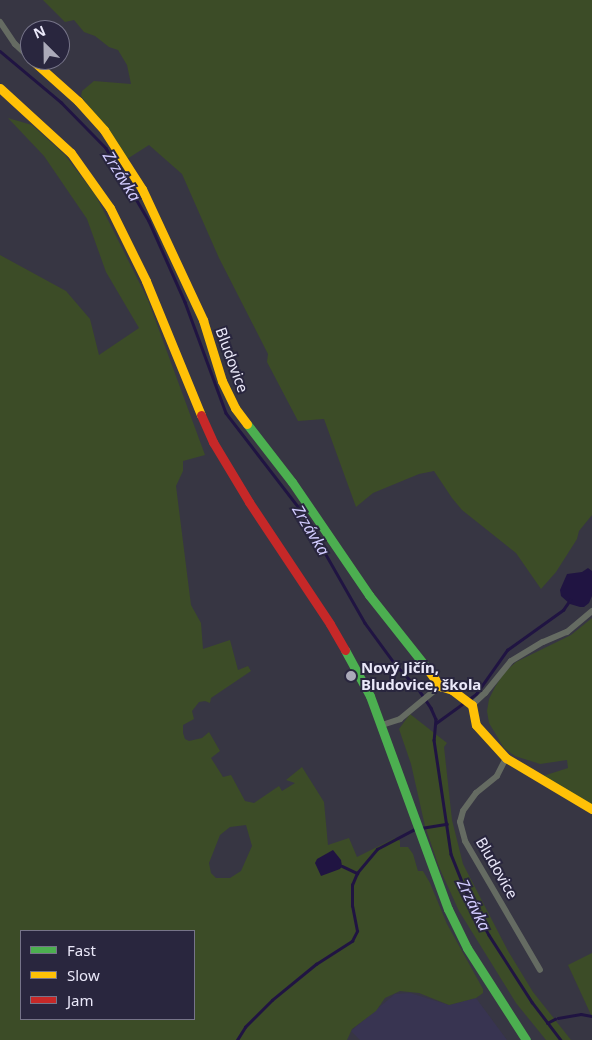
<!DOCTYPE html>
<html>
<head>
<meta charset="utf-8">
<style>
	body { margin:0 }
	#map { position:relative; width:592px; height:1040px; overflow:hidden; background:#373643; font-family:"Noto Sans",sans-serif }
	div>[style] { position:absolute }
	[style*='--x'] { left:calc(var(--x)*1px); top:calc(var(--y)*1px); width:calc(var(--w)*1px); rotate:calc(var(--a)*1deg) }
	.built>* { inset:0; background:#383451 }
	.green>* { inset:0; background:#3c4c27 }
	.water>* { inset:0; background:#201442 }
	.stream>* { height:2.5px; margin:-1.25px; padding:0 1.25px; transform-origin:1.25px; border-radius:1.25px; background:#201442 }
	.street>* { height:6px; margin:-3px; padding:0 3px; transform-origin:3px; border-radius:3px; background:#656b62 }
	.fast>* { height:9px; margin:-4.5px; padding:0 4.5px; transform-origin:4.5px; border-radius:4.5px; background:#4caf50 }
	.slow>* { height:9px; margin:-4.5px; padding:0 4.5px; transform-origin:4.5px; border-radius:4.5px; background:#ffc107 }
	.jam>* { height:9px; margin:-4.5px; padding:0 4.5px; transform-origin:4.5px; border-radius:4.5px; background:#c62828 }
	.dots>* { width:14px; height:14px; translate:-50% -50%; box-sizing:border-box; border:2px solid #29263e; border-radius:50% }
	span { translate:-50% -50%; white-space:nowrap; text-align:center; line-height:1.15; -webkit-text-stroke:4px #29263e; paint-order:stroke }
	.street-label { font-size:15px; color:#eae8f9 }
	.poi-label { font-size:15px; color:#eae8f9; font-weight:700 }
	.left { translate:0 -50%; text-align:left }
	.water-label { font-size:16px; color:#d2ccff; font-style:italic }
	.legend { position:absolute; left:20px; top:930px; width:175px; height:90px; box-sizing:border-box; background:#29263e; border:1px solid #767489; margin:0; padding:6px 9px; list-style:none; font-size:15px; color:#eae8f9 }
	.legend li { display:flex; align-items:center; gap:10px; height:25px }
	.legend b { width:25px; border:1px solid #767489 }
	.north { position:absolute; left:20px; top:20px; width:50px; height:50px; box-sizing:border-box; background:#29263e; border:1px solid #767489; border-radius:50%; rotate:337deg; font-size:14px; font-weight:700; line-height:20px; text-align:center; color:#eae8f9 }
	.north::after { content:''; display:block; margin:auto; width:18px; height:22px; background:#abaab9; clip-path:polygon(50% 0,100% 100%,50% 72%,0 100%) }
</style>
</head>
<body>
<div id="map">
	<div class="built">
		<i style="clip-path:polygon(410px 993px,449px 1005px,476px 998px,507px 1040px,360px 1040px,351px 1031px,395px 994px)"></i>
	</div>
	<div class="green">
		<i style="clip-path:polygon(43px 0,592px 0,592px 515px,579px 531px,577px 539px,556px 572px,541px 589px,516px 553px,462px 510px,452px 498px,434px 471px,419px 474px,373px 493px,356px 507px,324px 419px,298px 421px,267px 362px,268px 354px,219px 258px,182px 174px,149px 145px,127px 159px,81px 96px,82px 91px,94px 81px,131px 84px,127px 65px,118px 50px,109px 47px,95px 36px,84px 32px,74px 20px,65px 22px)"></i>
		<i style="clip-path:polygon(evenodd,8px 118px,32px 125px,65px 155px,96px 196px,148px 300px,205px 455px,183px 461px,183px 471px,176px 486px,191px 605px,201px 623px,203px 649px,230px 640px,238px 670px,248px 666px,251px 671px,211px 698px,210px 703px,205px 701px,199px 702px,192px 711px,194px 719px,183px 725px,183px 733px,185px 739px,189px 741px,202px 738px,209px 732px,220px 751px,211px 758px,223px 777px,231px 775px,245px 801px,254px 803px,279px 786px,282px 791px,295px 783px,286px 780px,302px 767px,324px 802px,328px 845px,349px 838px,357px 857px,395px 838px,400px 841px,400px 847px,408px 847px,413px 854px,418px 871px,423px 871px,430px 883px,447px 924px,483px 989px,483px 993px,476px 998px,449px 1005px,419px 993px,400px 991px,385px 998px,376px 1011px,352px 1029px,347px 1040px,0 1040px,0 255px,66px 291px,90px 319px,99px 355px,139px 328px,106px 272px,87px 219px,44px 156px,8px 118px,246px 825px,252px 846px,241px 871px,230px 878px,216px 878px,211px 873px,209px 863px,220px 835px,230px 827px,246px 825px,8px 118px,21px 931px,194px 931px,194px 1019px,21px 1019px,21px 931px)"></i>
		<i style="clip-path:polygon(592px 618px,592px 805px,543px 776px,568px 768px,567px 760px,540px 764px,515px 756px,504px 748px,489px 723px,487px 711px,489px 699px,495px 687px,504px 673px,516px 662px,571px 635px)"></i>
		<i style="clip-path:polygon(410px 714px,447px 743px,444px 747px,452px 820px,463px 864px,508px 951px,533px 992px,571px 1040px,546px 1040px,516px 1003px,459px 911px,439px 867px,425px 826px,411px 764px,399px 729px)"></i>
		<i style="clip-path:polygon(592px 953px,592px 1017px,568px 965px)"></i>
	</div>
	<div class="water">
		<i style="clip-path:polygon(588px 568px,592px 571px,592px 596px,589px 603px,584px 607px,580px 607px,570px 604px,561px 596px,560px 590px,567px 574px,582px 572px)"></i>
		<i style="clip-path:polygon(333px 850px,341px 860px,342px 866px,340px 869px,321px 876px,315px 863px,317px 859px)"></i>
	</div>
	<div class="stream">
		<i style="--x:0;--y:51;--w:80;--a:39.9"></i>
		<i style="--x:61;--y:102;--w:64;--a:45.6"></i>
		<i style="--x:106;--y:148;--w:85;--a:59.5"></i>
		<i style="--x:149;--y:221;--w:89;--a:66"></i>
		<i style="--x:185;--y:302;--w:118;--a:69.7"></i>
		<i style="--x:226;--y:413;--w:121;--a:52.4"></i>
		<i style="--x:300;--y:509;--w:131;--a:60.3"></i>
		<i style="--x:365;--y:623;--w:51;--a:53.8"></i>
		<i style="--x:395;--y:664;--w:35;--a:47"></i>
		<i style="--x:419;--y:690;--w:22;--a:56"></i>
		<i style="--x:431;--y:708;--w:12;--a:66"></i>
		<i style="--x:436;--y:719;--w:21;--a:95"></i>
		<i style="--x:434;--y:740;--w:115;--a:81.5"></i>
		<i style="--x:451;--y:854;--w:48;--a:68.2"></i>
		<i style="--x:469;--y:899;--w:41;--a:60.9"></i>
		<i style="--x:489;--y:935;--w:80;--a:57.3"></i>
		<i style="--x:532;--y:1002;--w:48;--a:52.7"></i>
		<i style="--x:468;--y:700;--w:10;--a:-37"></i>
		<i style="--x:476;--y:694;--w:54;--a:-54.8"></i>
		<i style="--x:507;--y:650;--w:69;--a:-35.5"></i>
		<i style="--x:563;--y:610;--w:12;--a:-55"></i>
		<i style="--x:436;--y:723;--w:34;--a:-36"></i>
		<i style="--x:421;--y:828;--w:26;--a:-9"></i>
		<i style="--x:342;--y:866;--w:17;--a:25"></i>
		<i style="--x:558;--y:1018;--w:23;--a:-10"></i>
		<i style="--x:581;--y:1014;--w:11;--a:10"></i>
		<i style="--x:547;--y:1023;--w:9;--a:-27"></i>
		<i style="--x:237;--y:1040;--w:15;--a:-58"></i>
		<i style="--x:245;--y:1027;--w:38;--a:-45"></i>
		<i style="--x:272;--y:1000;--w:57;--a:-39.3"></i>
		<i style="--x:316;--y:964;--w:43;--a:-32.6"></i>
		<i style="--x:352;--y:941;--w:11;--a:-63"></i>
		<i style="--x:357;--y:931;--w:25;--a:-101"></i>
		<i style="--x:352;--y:906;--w:21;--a:-90"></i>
		<i style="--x:352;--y:885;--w:13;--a:-67"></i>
		<i style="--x:357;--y:873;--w:31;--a:-50"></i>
		<i style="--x:377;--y:849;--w:43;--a:-27.8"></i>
	</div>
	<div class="street">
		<i style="--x:0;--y:22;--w:27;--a:56"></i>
		<i style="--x:15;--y:44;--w:21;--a:43"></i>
		<i style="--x:472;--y:705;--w:18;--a:-43"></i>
		<i style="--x:485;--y:693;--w:41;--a:-50.9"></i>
		<i style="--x:511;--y:661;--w:37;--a:-31"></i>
		<i style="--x:543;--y:642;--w:26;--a:-23"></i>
		<i style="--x:567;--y:632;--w:33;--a:-40"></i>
		<i style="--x:382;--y:725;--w:19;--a:-18"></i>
		<i style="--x:400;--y:719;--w:52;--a:-39.5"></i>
		<i style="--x:506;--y:758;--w:20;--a:117"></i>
		<i style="--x:497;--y:776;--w:27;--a:141"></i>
		<i style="--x:476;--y:793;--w:22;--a:126"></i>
		<i style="--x:463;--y:811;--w:11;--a:105"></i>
		<i style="--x:460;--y:822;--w:20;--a:75"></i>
		<i style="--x:465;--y:841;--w:149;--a:59.8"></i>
	</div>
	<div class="fast">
		<i style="--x:247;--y:424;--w:73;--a:52.2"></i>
		<i style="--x:292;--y:482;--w:137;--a:55.7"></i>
		<i style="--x:369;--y:595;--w:92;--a:51.6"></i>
		<i style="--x:345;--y:650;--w:52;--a:61.5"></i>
		<i style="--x:370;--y:696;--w:227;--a:69.9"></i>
		<i style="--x:448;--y:909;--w:43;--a:64"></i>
		<i style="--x:467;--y:948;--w:109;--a:57.3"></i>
	</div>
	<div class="slow">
		<i style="--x:32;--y:60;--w:62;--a:41.7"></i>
		<i style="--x:78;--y:101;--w:39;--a:48"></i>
		<i style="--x:104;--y:130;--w:70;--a:57.2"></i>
		<i style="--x:142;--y:189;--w:145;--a:65"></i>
		<i style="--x:203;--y:320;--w:64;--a:72.7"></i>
		<i style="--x:222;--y:381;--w:30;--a:64"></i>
		<i style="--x:235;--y:408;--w:20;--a:53"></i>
		<i style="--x:0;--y:88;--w:96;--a:42.5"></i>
		<i style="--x:71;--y:153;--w:67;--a:54.7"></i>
		<i style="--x:110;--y:208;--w:81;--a:63.7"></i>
		<i style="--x:146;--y:281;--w:145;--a:67.7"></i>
		<i style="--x:426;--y:667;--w:24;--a:54"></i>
		<i style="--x:440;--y:686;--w:13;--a:18"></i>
		<i style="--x:452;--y:690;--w:25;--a:37"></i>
		<i style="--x:472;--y:705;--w:20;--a:79"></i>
		<i style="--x:476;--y:725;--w:45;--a:47.7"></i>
		<i style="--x:506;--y:758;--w:100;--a:30.7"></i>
	</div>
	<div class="jam">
		<i style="--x:201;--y:415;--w:30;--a:66"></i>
		<i style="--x:213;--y:442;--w:70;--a:59"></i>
		<i style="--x:249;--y:502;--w:146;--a:56.4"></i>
		<i style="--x:330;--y:624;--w:30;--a:60"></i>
	</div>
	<div class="dots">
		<i style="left:351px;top:676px;background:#abaab9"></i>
	</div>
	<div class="street-label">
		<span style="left:232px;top:360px;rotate:70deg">Bludovice</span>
		<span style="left:497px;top:868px;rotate:60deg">Bludovice</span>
	</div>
	<div class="poi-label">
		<span class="left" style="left:361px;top:676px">Nový Jičín,<br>Bludovice, škola</span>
	</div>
	<div class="water-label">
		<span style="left:122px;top:176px;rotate:58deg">Zrzávka</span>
		<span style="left:311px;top:530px;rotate:59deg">Zrzávka</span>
		<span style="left:474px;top:905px;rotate:64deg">Zrzávka</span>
	</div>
	<ul class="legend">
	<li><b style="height:6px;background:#4caf50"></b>Fast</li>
	<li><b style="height:6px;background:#ffc107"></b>Slow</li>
	<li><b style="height:6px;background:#c62828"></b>Jam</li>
	</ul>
	<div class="north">N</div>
</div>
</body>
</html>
